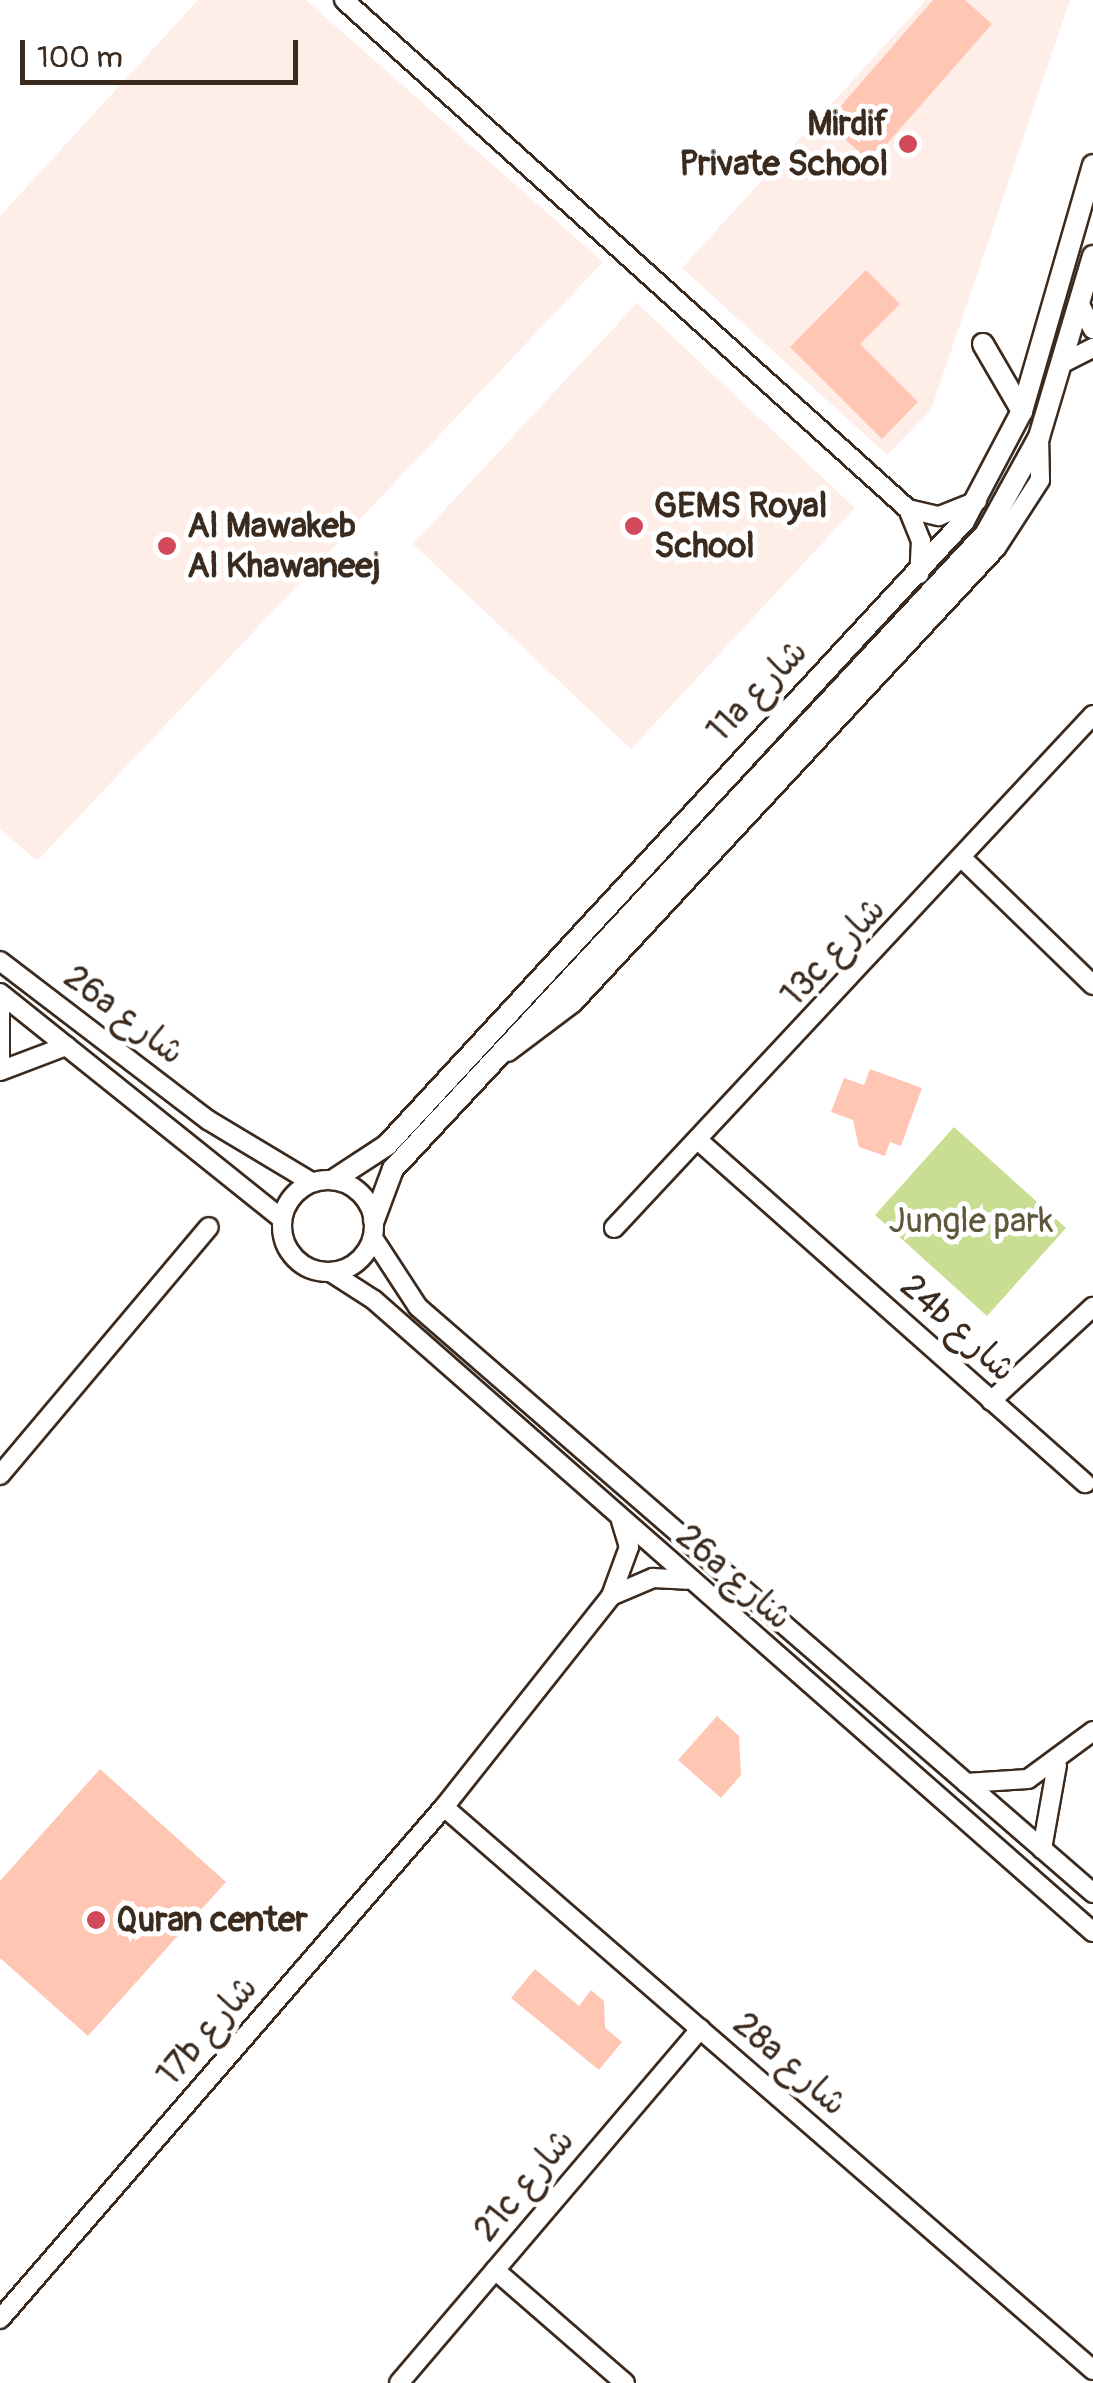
<!DOCTYPE html>
<html>
<head>
<meta charset="utf-8">
<style>
	body { margin:0 }
	#map { position:relative; width:1093px; height:2383px; overflow:hidden; background:#fff; font-family:Pangolin,"Playpen Sans Arabic",sans-serif }
	div>[style] { position:absolute }
	[style*='--x'] { left:calc(var(--x)*1px); top:calc(var(--y)*1px); width:calc(var(--w)*1px); rotate:calc(var(--a)*1deg) }
	.built>* { inset:0; background:#ffeee8 }
	.green>* { inset:0; background:#cade93 }
	.building>* { inset:0; background:#ffc6b4 }
	.roads { filter:drop-shadow(2px 0 #3b2a1e) drop-shadow(-2px 0 #3b2a1e) drop-shadow(0 2px #3b2a1e) drop-shadow(0 -2px #3b2a1e) }
	.minor>* { height:18px; margin:-9px; padding:0 9px; transform-origin:9px; border-radius:9px; background:#fff }
	.minor>.ring { margin:-9px; padding:0; box-sizing:content-box; background:none; border:18px solid #fff; border-radius:50% }
	.tertiary>* { height:20px; margin:-10px; padding:0 10px; transform-origin:10px; border-radius:10px; background:#fff }
	.dots>* { width:28px; height:28px; translate:-50% -50%; box-sizing:border-box; border:5px solid #fff; border-radius:50% }
	span { translate:-50% -50%; white-space:nowrap; text-align:center; line-height:1.15; -webkit-text-stroke:10px #fff; paint-order:stroke }
	.poi-label { font-size:35px; color:#3b2a1e; font-weight:700 }
	.right { translate:-100% -50%; text-align:right }
	.left { translate:0 -50%; text-align:left }
	.street-label { font-size:35px; color:#3b2a1e }
	.park-label { font-size:35px; color:#5f573b }
	.scale { position:absolute; left:20px; top:40px; width:278px; height:45px; box-sizing:border-box; border:5px solid #3b2a1e; border-top:0; padding-left:12px; font-size:30px; line-height:35px; white-space:nowrap; color:#3b2a1e; -webkit-text-stroke:8px #fff; paint-order:stroke }
</style>
</head>
<body>
<div id="map">
	<div class="built">
		<i style="clip-path:polygon(198px 0,306px 0,603px 262px,37px 861px,0 829px,0 216px)"></i>
		<i style="clip-path:polygon(926px 0,1070px 0,931px 410px,887px 455px,682px 268px)"></i>
		<i style="clip-path:polygon(637px 303px,855px 508px,631px 749px,413px 544px)"></i>
	</div>
	<div class="green">
		<i style="clip-path:polygon(954px 1127px,1066px 1228px,987px 1316px,875px 1215px)"></i>
	</div>
	<div class="building">
		<i style="clip-path:polygon(933px 0,965px 0,992px 24px,871px 162px,826px 123px)"></i>
		<i style="clip-path:polygon(866px 270px,900px 304px,860px 344px,918px 402px,882px 439px,790px 347px)"></i>
		<i style="clip-path:polygon(870px 1069px,922px 1088px,901px 1146px,890px 1142px,885px 1156px,859px 1147px,853px 1120px,831px 1112px,844px 1078px,864px 1085px)"></i>
		<i style="clip-path:polygon(717px 1716px,739px 1736px,741px 1775px,721px 1798px,678px 1760px)"></i>
		<i style="clip-path:polygon(100px 1769px,226px 1882px,88px 2036px,0 1958px,0 1881px)"></i>
		<i style="clip-path:polygon(535px 1969px,579px 2006px,591px 1990px,604px 2001px,605px 2028px,622px 2042px,599px 2070px,511px 1998px)"></i>
	</div>
	<div class="roads">
		<div class="minor">
			<i style="--x:344;--y:0;--w:760;--a:42.07"></i>
			<i style="--x:908;--y:509;--w:32;--a:13"></i>
			<i style="--x:939;--y:516;--w:41;--a:-21.5"></i>
			<i style="--x:1079;--y:303;--w:30;--a:62"></i>
			<i style="--x:1061;--y:364;--w:36;--a:-27"></i>
			<i style="--x:908;--y:509;--w:35;--a:68"></i>
			<i style="--x:921;--y:541;--w:33;--a:93"></i>
			<i style="--x:963;--y:859;--w:181;--a:44.1"></i>
			<i style="--x:0;--y:961;--w:262;--a:37.4"></i>
			<i style="--x:208;--y:1120;--w:120;--a:31"></i>
			<i style="--x:0;--y:993;--w:361;--a:38.7"></i>
			<i style="--x:0;--y:994;--w:68;--a:90"></i>
			<i style="--x:508;--y:1052;--w:81;--a:-37"></i>
			<i style="--x:573;--y:1003;--w:621;--a:-47.09"></i>
			<i style="--x:996;--y:548;--w:81;--a:-57.1"></i>
			<i style="--x:1040;--y:480;--w:43;--a:-91.3"></i>
			<i style="--x:0;--y:1071;--w:71;--a:-20.7"></i>
			<i style="--x:699;--y:1141;--w:516;--a:41.54"></i>
			<i class="ring" style="left:282px;top:1180px;width:74px;height:74px"></i>
			<i style="--x:614;--y:1228;--w:702;--a:-46.96"></i>
			<i style="--x:373;--y:1238;--w:82;--a:56.9"></i>
			<i style="--x:418;--y:1307;--w:894;--a:40.96"></i>
			<i style="--x:332;--y:1273;--w:50;--a:32.7"></i>
			<i style="--x:374;--y:1300;--w:957;--a:41.32"></i>
			<i style="--x:991;--y:1401;--w:139;--a:-42.7"></i>
			<i style="--x:0;--y:1475;--w:324;--a:-49.9"></i>
			<i style="--x:611;--y:1596;--w:46;--a:-23.2"></i>
			<i style="--x:653;--y:1578;--w:34;--a:3"></i>
			<i style="--x:966;--y:1783;--w:62;--a:-3.7"></i>
			<i style="--x:1028;--y:1779;--w:81;--a:-36.4"></i>
			<i style="--x:444;--y:1807;--w:859;--a:40.94"></i>
			<i style="--x:1042;--y:1849;--w:85;--a:-79.9"></i>
			<i style="--x:495;--y:2270;--w:172;--a:41"></i>
			<i style="--x:0;--y:2319;--w:678;--a:-49.07"></i>
			<i style="--x:444;--y:1807;--w:269;--a:-51.6"></i>
			<i style="--x:611;--y:1596;--w:52;--a:-69.8"></i>
			<i style="--x:629;--y:1547;--w:28;--a:-107"></i>
			<i style="--x:399;--y:2383;--w:465;--a:-49.6"></i>
		</div>
		<div class="tertiary">
			<i style="--x:983;--y:344;--w:78;--a:59.8"></i>
			<i style="--x:335;--y:1179;--w:62;--a:-33.2"></i>
			<i style="--x:387;--y:1145;--w:850;--a:-47.24"></i>
			<i style="--x:964;--y:521;--w:124;--a:-62.2"></i>
			<i style="--x:1022;--y:411;--w:256;--a:-73.9"></i>
			<i style="--x:374;--y:1220;--w:54;--a:-69.6"></i>
			<i style="--x:393;--y:1169;--w:870;--a:-47"></i>
			<i style="--x:986;--y:533;--w:110;--a:-61.1"></i>
			<i style="--x:1039;--y:437;--w:189;--a:-73.4"></i>
		</div>
	</div>
	<div class="dots">
		<i style="left:908px;top:144px;background:#d1495b"></i>
		<i style="left:634px;top:526px;background:#d1495b"></i>
		<i style="left:167px;top:546px;background:#d1495b"></i>
		<i style="left:96px;top:1920px;background:#d1495b"></i>
	</div>
	<div class="poi-label">
		<span class="right" style="left:888px;top:144px">Mirdif<br>Private School</span>
		<span class="left" style="left:654px;top:526px">GEMS Royal<br>School</span>
		<span class="left" style="left:187px;top:546px">Al Mawakeb<br>Al Khawaneej</span>
		<span class="left" style="left:116px;top:1920px">Quran center</span>
	</div>
	<div class="street-label">
		<span style="left:757px;top:691px;rotate:-46deg">11a شارع</span>
		<span style="left:833px;top:952px;rotate:-47deg">13c شارع</span>
		<span style="left:124px;top:1015px;rotate:37deg">26a شارع</span>
		<span style="left:958px;top:1328px;rotate:42deg">24b شارع</span>
		<span style="left:734px;top:1577px;rotate:41deg">26a شارع</span>
		<span style="left:207px;top:2031px;rotate:-49deg">17b شارع</span>
		<span style="left:790px;top:2064px;rotate:41deg">28a شارع</span>
		<span style="left:524px;top:2185px;rotate:-50deg">21c شارع</span>
	</div>
	<div class="park-label">
		<span style="left:971px;top:1221px">Jungle park</span>
	</div>
	<div class="scale">100 m</div>
</div>
</body>
</html>
